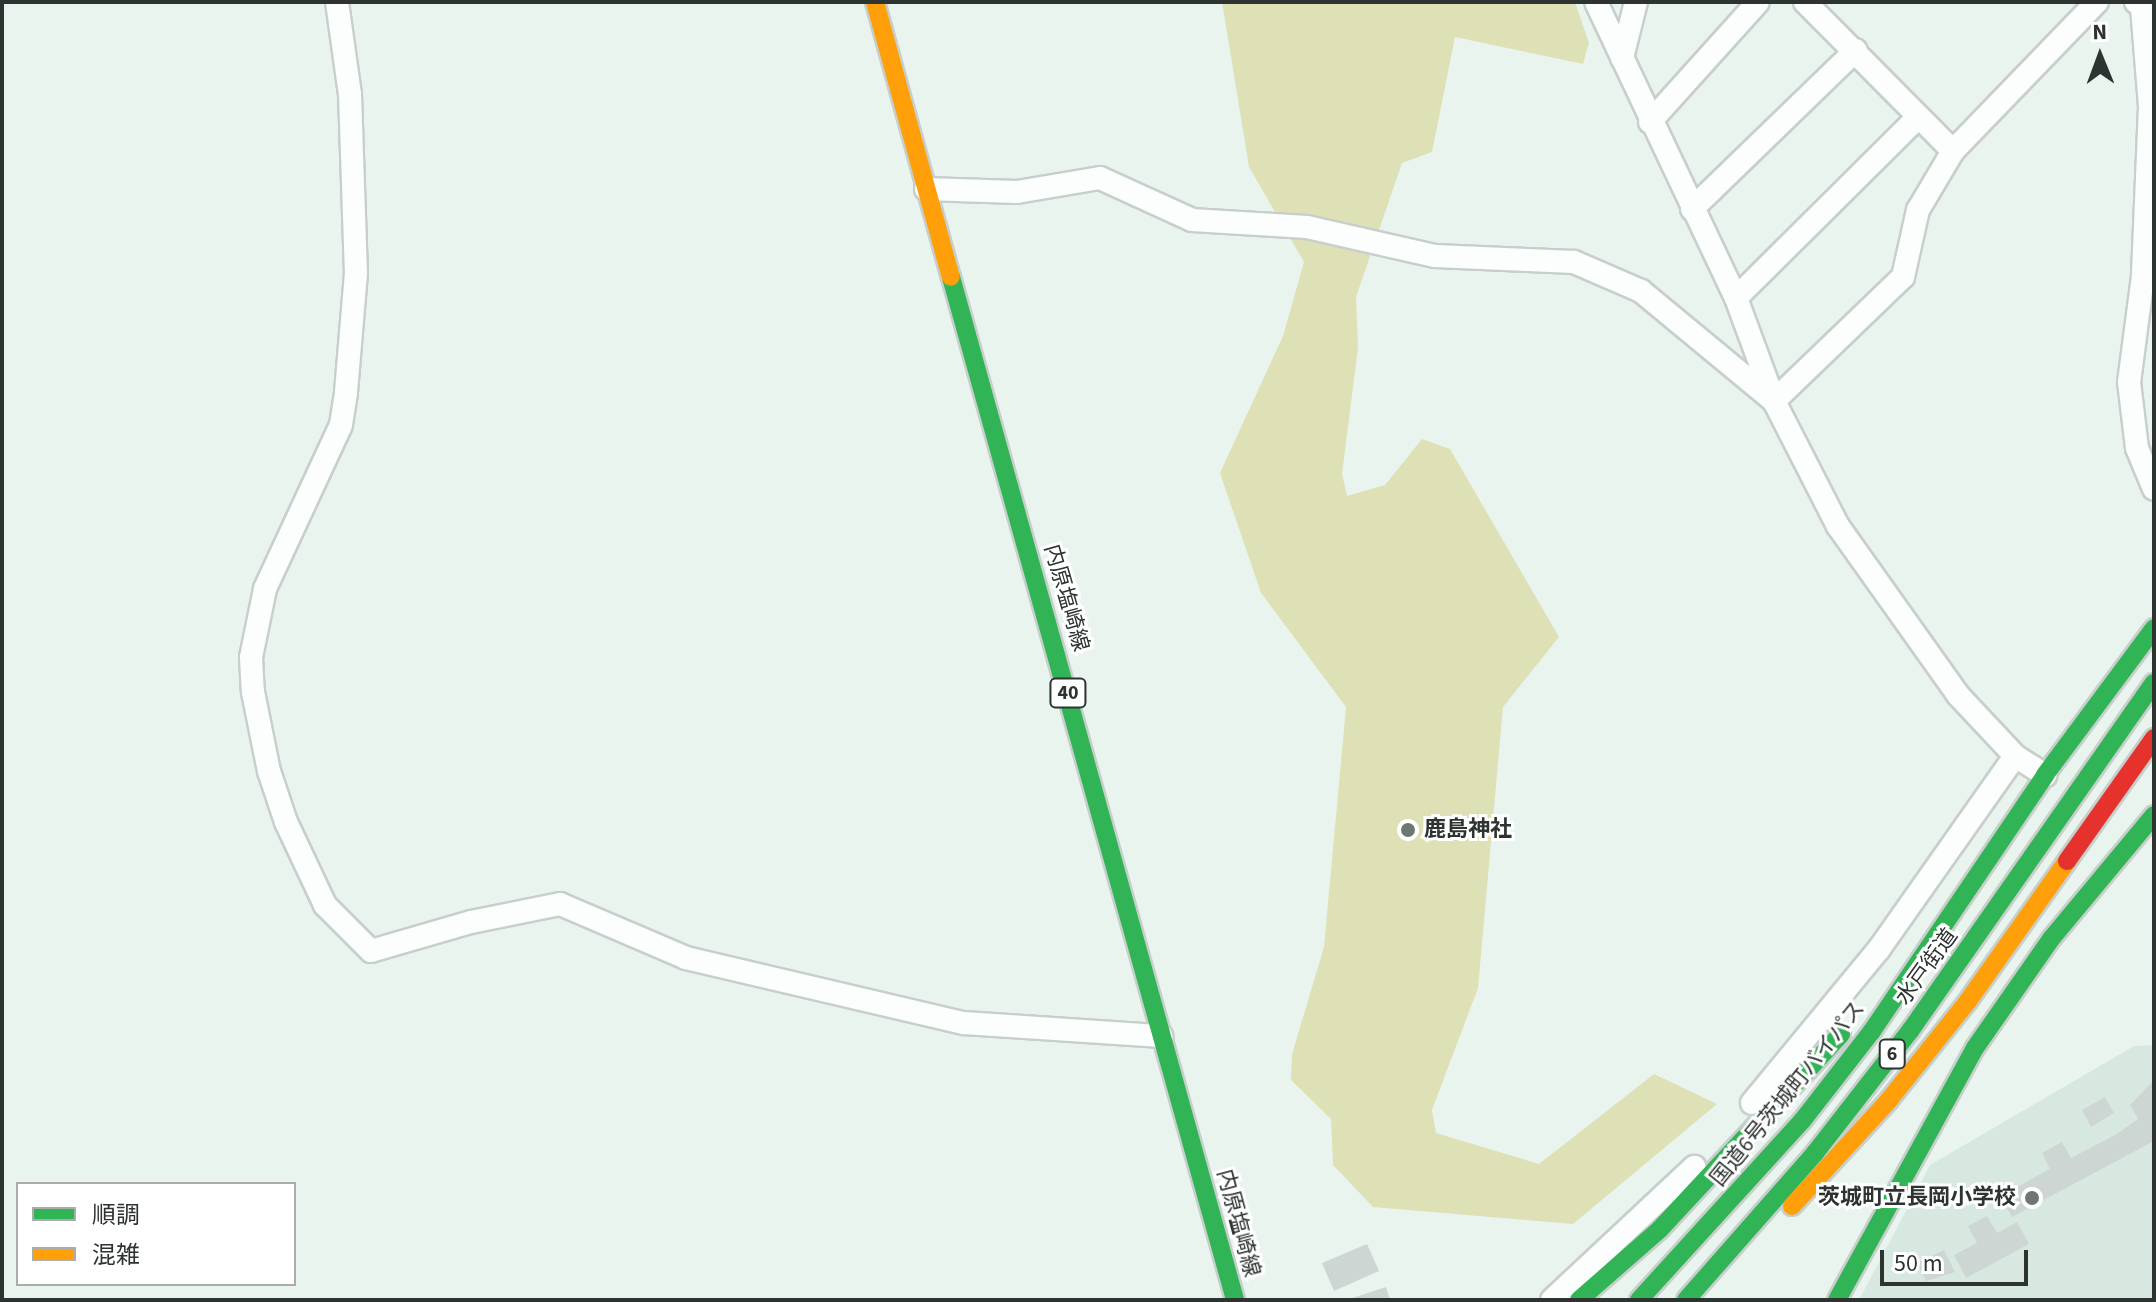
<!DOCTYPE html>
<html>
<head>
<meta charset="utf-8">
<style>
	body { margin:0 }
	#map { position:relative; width:2156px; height:1302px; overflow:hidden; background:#eaf4ef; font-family:"Source Sans 3","Noto Sans JP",sans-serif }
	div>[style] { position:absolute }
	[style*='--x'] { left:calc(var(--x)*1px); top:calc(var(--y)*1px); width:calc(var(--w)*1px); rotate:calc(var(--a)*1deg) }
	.built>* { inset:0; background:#d7e8e0 }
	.green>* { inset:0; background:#dee0b6 }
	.building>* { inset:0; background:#ced6d4 }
	.roads { filter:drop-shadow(2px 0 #c7cfcb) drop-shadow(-2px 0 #c7cfcb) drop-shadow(0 2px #c7cfcb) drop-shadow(0 -2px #c7cfcb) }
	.street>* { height:22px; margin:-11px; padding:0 11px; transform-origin:11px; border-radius:11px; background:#fcfdfd }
	.fast>* { height:18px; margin:-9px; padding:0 9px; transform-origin:9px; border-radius:9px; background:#30b455 }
	.slow>* { height:18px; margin:-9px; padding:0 9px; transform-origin:9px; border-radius:9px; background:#ff9f0a }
	.jam>* { height:18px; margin:-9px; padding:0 9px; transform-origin:9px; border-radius:9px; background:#e5322d }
	.dots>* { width:22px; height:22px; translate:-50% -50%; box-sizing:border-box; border:4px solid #fff; border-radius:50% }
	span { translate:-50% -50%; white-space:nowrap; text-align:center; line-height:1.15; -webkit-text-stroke:6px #fff; paint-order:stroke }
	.shield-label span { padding:2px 6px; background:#fff; border:2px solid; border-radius:6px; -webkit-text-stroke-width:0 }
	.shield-label { font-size:20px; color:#2d3330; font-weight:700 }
	.street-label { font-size:22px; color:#2d3330 }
	.poi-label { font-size:22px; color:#2d3330; font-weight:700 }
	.left { translate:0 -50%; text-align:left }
	.right { translate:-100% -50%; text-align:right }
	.frame { position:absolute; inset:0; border:4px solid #2d3330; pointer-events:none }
	.legend { position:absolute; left:16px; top:1182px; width:280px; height:104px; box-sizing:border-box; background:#fff; border:2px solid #abadac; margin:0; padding:10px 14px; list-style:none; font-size:24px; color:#2d3330 }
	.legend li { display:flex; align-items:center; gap:16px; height:40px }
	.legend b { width:40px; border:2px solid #abadac }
	.north { position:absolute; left:2060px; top:16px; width:80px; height:80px; -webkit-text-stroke:6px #fff; paint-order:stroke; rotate:359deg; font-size:22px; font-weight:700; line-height:32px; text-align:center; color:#2d3330 }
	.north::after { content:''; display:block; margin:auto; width:28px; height:36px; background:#2d3330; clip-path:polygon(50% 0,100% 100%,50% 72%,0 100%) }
	.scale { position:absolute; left:1880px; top:1250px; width:148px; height:36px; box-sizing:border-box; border:4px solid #2d3330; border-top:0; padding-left:10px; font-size:24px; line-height:28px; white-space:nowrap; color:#2d3330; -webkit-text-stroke:6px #fff; paint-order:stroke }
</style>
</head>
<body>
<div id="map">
	<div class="built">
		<i style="clip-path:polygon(2154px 1045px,2154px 1300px,1859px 1300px,1930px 1165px,2134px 1046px)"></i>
	</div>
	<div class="green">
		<i style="clip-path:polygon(1222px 2px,1575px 2px,1589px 43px,1583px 64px,1455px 37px,1432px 152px,1402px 163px,1356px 297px,1358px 348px,1342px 474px,1347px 496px,1385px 485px,1422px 439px,1450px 449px,1559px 637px,1503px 707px,1478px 988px,1432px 1110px,1436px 1133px,1539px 1164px,1654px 1074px,1717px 1104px,1573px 1224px,1373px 1207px,1333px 1165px,1331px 1119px,1291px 1080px,1292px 1054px,1324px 947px,1346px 707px,1261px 593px,1220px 473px,1283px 336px,1304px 262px,1249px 167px)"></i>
	</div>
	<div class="building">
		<i style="clip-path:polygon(2154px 1080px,2154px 1141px,2012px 1217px,2000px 1196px,2050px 1169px,2042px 1153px,2062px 1142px,2071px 1158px,2117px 1134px,2138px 1119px,2130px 1105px)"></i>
		<i style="clip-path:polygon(2105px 1097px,2114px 1113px,2091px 1127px,2082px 1110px)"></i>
		<i style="clip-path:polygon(1987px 1216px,1997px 1233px,2017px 1222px,2029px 1244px,1966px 1278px,1954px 1255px,1977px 1243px,1968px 1226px)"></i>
		<i style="clip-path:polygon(1367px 1244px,1379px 1271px,1334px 1291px,1322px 1263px)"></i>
		<i style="clip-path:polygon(1944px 1250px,1955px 1272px,1926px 1281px,1917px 1263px)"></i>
		<i style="clip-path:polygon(1386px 1287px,1390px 1300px,1349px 1300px,1349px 1299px)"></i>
	</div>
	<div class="roads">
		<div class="street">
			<i style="--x:337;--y:2;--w:93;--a:82"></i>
			<i style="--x:350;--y:94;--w:179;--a:88.1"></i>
			<i style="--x:356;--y:273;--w:120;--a:94.8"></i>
			<i style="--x:346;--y:393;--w:32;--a:99"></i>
			<i style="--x:341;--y:425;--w:181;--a:114.9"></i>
			<i style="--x:265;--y:589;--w:69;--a:101.6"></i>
			<i style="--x:251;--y:657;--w:35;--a:87"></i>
			<i style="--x:253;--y:692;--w:81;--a:78.6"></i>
			<i style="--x:269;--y:771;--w:54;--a:71.6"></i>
			<i style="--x:286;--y:822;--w:92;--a:64.8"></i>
			<i style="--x:325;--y:905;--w:65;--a:45"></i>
			<i style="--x:371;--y:951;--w:104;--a:-16.2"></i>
			<i style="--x:471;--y:922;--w:91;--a:-11.4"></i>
			<i style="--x:560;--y:904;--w:137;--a:23.2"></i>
			<i style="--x:686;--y:958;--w:285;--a:13.2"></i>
			<i style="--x:964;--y:1023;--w:198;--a:3.8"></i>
			<i style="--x:1596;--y:2;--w:327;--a:64.7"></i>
			<i style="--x:1736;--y:298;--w:110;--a:69.7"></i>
			<i style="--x:1774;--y:401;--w:140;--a:62.9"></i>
			<i style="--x:1838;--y:526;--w:207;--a:54.6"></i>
			<i style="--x:1958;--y:695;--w:83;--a:46.9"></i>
			<i style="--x:2015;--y:756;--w:36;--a:32"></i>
			<i style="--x:1805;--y:2;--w:210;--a:45.2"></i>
			<i style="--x:2136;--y:2;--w:8;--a:40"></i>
			<i style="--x:2142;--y:7;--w:99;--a:85.4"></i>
			<i style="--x:2150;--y:106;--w:170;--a:92.4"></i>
			<i style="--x:2143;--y:276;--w:107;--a:97.5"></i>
			<i style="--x:2129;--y:382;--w:66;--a:83.1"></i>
			<i style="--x:2137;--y:448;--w:44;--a:67.5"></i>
			<i style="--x:1622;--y:58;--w:58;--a:-76"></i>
			<i style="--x:1650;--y:122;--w:161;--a:-48"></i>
			<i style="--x:926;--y:189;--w:91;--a:1.9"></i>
			<i style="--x:1017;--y:192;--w:84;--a:-9.6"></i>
			<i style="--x:1100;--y:178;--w:101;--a:24.5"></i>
			<i style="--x:1192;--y:220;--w:115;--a:3.5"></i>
			<i style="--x:1307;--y:227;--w:131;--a:12.8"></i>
			<i style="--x:1435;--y:256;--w:139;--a:2.5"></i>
			<i style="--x:1574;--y:262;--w:73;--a:23.4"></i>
			<i style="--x:1641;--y:291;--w:173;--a:39.6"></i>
			<i style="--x:1692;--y:209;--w:228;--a:-44.1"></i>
			<i style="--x:1736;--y:298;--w:257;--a:-44.8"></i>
			<i style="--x:1774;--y:401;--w:179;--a:-43.9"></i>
			<i style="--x:1903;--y:277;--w:69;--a:-77.4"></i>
			<i style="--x:1918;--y:210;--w:69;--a:-59.3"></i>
			<i style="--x:1953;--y:151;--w:207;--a:-46"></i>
			<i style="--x:1752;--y:1103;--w:200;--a:-50.5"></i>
			<i style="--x:1879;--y:949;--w:236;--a:-54.8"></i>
			<i style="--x:1552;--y:1300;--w:195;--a:-43.1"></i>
		</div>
		<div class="fast">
			<i style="--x:951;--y:277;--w:1062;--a:74.48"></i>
			<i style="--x:1579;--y:1300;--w:108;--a:-41.2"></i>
			<i style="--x:1660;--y:1229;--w:266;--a:-47.1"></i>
			<i style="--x:1639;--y:1300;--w:242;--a:-47.7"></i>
			<i style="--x:1802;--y:1121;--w:114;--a:-52.1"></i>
			<i style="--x:1872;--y:1031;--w:309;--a:-55.9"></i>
			<i style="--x:2045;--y:775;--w:183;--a:-53.4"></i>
			<i style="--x:1686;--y:1300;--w:196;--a:-48.7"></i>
			<i style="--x:1815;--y:1153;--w:155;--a:-52.1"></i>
			<i style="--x:1910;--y:1031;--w:425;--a:-55"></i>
			<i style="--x:1837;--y:1300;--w:287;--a:-61.3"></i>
			<i style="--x:1975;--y:1048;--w:133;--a:-55.1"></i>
			<i style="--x:2051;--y:939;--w:161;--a:-50.3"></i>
		</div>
		<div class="slow">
			<i style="--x:875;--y:2;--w:285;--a:74.6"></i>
			<i style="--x:1792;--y:1206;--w:144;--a:-47.5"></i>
			<i style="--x:1889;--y:1100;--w:127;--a:-51.4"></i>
			<i style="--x:1968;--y:1001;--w:171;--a:-54.7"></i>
		</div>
		<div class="jam">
			<i style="--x:2067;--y:861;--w:151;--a:-54.7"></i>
		</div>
	</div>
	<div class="dots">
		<i style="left:1408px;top:830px;background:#6f7773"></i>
		<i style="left:2032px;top:1198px;background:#6f7773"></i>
	</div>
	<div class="shield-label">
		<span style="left:1068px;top:693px">40</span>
		<span style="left:1892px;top:1054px">6</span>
	</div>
	<div class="street-label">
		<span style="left:1066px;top:598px;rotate:74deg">内原塩崎線</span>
		<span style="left:1927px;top:967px;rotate:-54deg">水戸街道</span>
		<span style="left:1788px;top:1094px;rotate:-51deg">国道6号茨城町バイパス</span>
		<span style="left:1238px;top:1223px;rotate:75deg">内原塩崎線</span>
	</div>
	<div class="poi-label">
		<span class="left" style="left:1424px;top:830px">鹿島神社</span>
		<span class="right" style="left:2016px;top:1198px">茨城町立長岡小学校</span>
	</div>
	<div class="frame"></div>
	<ul class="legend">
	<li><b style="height:10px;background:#30b455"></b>順調</li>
	<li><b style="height:10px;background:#ff9f0a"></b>混雑</li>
	</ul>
	<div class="north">N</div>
	<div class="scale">50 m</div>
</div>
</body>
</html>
